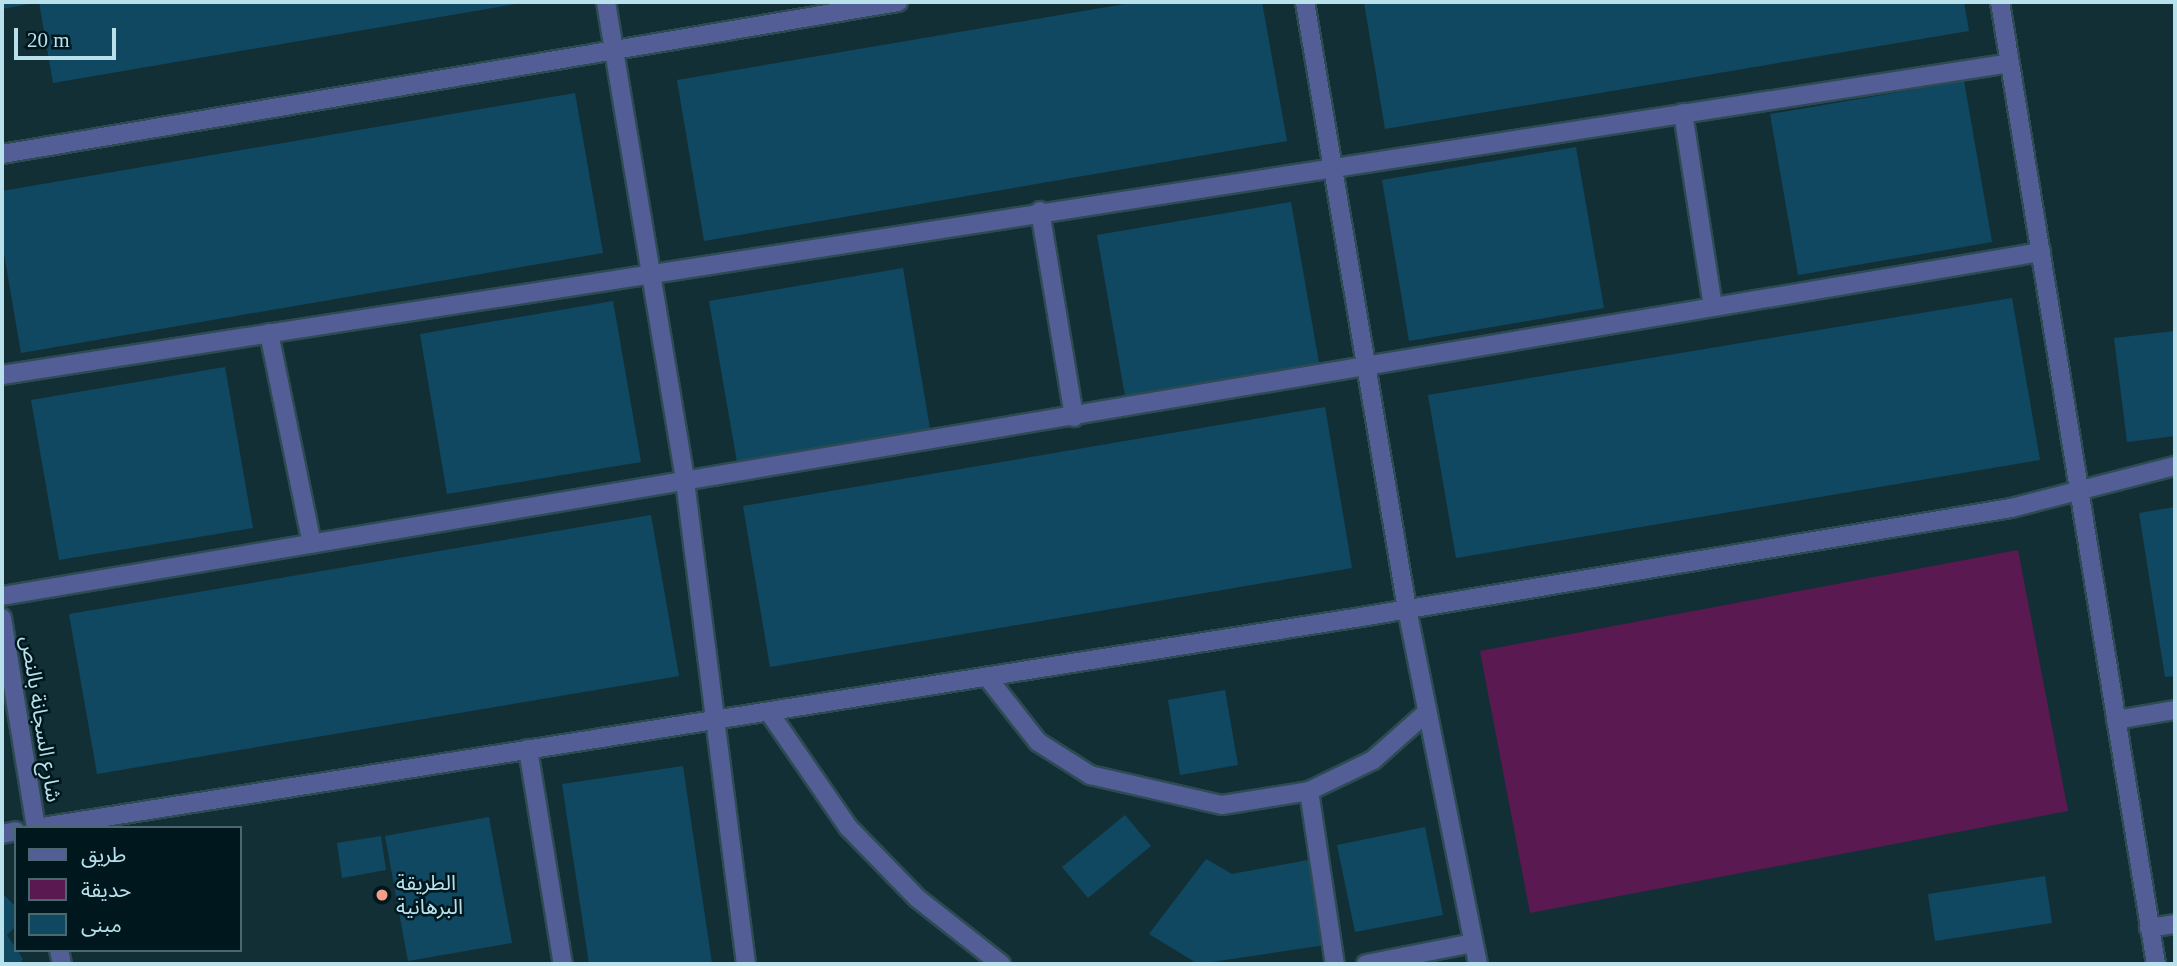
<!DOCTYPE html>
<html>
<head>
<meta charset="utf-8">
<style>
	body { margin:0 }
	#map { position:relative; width:2177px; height:966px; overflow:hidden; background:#132f36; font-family:"Times New Roman","Noto Sans Arabic",serif }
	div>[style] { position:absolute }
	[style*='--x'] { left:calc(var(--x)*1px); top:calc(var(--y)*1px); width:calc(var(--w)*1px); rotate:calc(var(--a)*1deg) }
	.green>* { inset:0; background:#5a1950 }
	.building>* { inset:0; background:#104862 }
	.roads { filter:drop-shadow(2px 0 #2d4b53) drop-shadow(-2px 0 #2d4b53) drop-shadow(0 2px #2d4b53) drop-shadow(0 -2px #2d4b53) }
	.minor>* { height:18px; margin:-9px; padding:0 9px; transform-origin:9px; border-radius:9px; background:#535e97 }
	.dots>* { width:19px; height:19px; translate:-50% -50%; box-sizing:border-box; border:4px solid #00171d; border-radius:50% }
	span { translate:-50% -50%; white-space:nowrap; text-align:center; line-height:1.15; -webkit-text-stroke:5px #00171d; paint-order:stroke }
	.street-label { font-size:21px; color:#b8e1eb }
	.poi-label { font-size:21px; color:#b8e1eb }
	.left { translate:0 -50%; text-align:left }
	.frame { position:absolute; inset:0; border:4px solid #b8e1eb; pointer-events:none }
	.legend { position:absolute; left:14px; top:826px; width:228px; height:126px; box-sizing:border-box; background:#00171d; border:2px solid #4a686f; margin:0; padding:9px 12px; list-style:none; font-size:21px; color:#b8e1eb }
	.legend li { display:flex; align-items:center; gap:14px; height:35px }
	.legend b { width:35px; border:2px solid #4a686f }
	.scale { position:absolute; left:14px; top:28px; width:102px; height:32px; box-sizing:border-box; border:4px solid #b8e1eb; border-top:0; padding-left:9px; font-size:21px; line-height:24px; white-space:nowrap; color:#b8e1eb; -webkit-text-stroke:5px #00171d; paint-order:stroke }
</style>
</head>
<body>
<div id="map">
	<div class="green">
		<i style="clip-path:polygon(2018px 550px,2068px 811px,1530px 913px,1480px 651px)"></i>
	</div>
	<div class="building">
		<i style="clip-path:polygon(2px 2px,34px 2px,34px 3px,2px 9px)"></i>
		<i style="clip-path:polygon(39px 2px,521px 2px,521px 3px,53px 83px)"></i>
		<i style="clip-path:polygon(1136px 2px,1262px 2px,1287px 141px,704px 241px,677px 80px)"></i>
		<i style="clip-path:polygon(1364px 2px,1964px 2px,1969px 31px,1385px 129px)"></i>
		<i style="clip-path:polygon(1964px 81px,1992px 242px,1798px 275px,1770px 114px)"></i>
		<i style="clip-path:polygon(575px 93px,603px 253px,21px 353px,2px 242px,2px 191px)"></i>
		<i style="clip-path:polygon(1576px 147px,1604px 308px,1409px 341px,1382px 180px)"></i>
		<i style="clip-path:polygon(1291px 202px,1319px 363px,1125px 396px,1097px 235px)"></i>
		<i style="clip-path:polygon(903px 268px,930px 429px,737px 462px,709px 301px)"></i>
		<i style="clip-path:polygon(2012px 298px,2040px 460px,1456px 558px,1428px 395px)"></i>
		<i style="clip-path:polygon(613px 301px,641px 462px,447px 494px,420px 334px)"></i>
		<i style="clip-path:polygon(2175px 331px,2175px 436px,2127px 442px,2114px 338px)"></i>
		<i style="clip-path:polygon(225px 367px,253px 528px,59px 560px,31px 400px)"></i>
		<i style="clip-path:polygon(1325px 407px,1352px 568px,770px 667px,743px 506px)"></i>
		<i style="clip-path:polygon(2175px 507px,2175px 676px,2165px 677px,2139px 513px)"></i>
		<i style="clip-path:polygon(651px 515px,679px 676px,97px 774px,69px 614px)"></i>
		<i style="clip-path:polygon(1225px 690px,1238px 765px,1180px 775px,1168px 700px)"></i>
		<i style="clip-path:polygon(683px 766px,712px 964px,589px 964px,562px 784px)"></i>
		<i style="clip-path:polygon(1125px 815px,1151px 846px,1088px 898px,1062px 867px)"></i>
		<i style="clip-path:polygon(489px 817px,512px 943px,408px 961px,385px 836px)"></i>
		<i style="clip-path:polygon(1425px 827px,1443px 915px,1355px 932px,1337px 845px)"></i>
		<i style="clip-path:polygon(381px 836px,386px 870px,342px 878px,337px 843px)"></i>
		<i style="clip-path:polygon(1206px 859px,1232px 874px,1313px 859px,1325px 945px,1198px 964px,1149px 934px)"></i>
		<i style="clip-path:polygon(2045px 876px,2052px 923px,1935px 941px,1928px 894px)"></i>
		<i style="clip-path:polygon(2px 893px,16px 907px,16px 926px,7px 935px,23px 959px,19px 964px,2px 964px)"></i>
	</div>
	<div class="roads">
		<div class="minor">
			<i style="--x:606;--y:2;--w:485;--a:80.6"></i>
			<i style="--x:685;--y:481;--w:487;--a:82.8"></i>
			<i style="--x:1305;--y:2;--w:616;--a:80.46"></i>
			<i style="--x:1407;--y:609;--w:362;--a:78.7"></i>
			<i style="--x:2000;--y:2;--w:975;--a:80.79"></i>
			<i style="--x:1683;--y:113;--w:196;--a:81.2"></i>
			<i style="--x:2;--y:154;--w:909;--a:-9.63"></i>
			<i style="--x:1040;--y:211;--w:209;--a:80.6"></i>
			<i style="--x:269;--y:333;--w:215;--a:78.5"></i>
			<i style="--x:2;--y:375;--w:2032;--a:-8.83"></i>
			<i style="--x:2;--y:596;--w:2068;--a:-9.58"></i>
			<i style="--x:2;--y:618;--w:213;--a:80.8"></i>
			<i style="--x:987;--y:677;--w:83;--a:51.9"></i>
			<i style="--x:1038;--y:742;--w:62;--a:32.4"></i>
			<i style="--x:1090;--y:775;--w:135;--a:12.8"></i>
			<i style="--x:1222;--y:805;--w:88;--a:-9.1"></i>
			<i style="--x:1309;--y:791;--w:71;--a:-25.8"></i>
			<i style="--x:1373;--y:760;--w:72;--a:-41.6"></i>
			<i style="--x:769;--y:712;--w:140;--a:55.5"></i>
			<i style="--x:848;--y:827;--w:99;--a:45.8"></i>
			<i style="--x:917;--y:898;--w:107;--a:38.2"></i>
			<i style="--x:2116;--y:720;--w:60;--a:-9.6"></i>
			<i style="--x:528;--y:749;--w:218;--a:80.8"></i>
			<i style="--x:1309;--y:791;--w:175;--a:81.5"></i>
			<i style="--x:36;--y:828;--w:1336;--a:-9.05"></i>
			<i style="--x:1355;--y:618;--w:665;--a:-9.52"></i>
			<i style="--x:2011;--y:508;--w:169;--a:-14.4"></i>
			<i style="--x:2;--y:834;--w:14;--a:-12"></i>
			<i style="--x:2149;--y:928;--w:26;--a:-9"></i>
			<i style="--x:59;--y:950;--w:14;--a:78"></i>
			<i style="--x:1366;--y:964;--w:109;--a:-11.1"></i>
		</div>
	</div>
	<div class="dots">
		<i style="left:382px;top:895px;background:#f49e88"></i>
	</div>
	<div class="street-label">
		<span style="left:41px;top:719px;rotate:81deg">شارع السجانة بالنص</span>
	</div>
	<div class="poi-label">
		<span class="left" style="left:396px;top:895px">الطريقة<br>البرهانية</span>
	</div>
	<div class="frame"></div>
	<ul class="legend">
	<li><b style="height:9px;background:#535e97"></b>طريق</li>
	<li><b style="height:19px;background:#5a1950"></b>حديقة</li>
	<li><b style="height:19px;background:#104862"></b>مبنى</li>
	</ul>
	<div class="scale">20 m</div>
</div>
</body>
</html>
